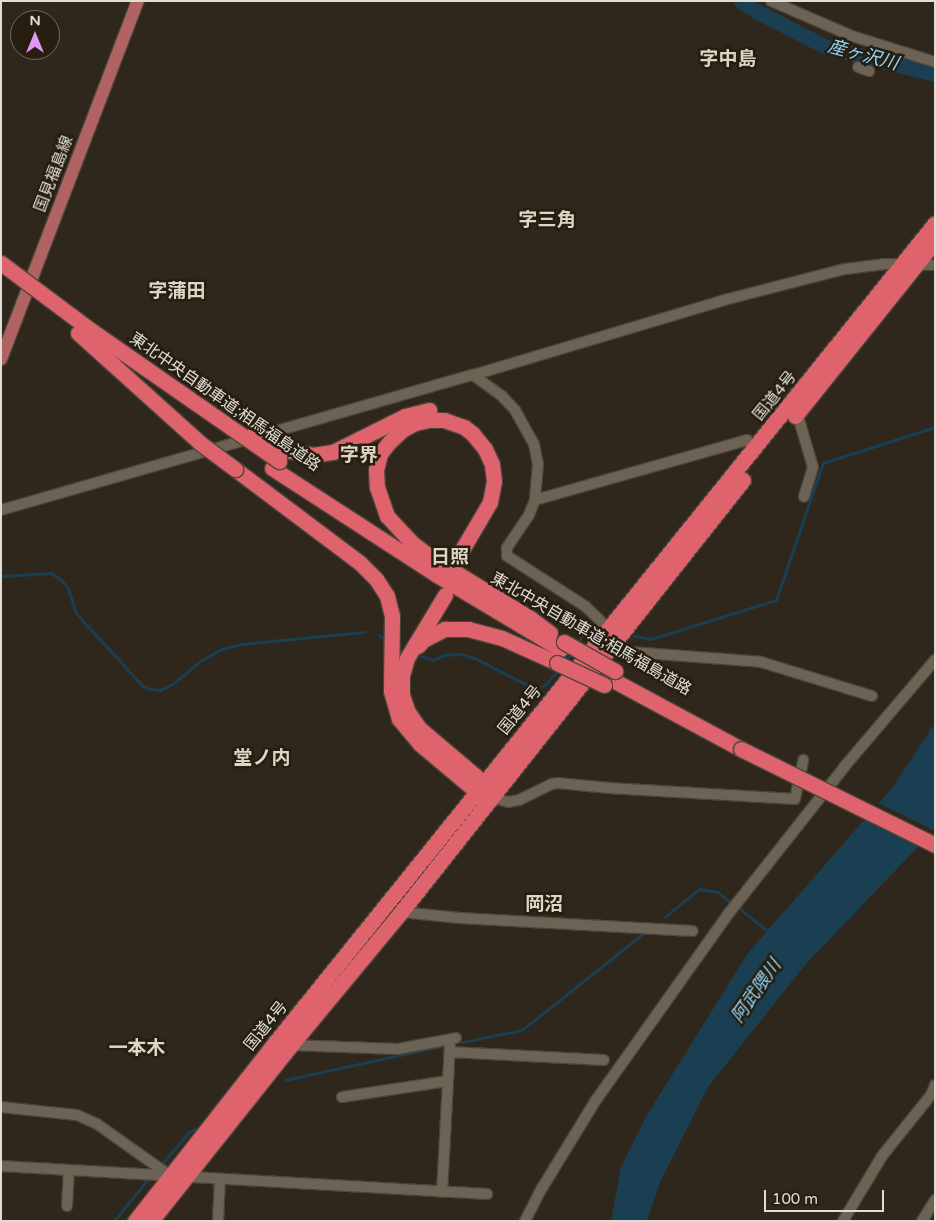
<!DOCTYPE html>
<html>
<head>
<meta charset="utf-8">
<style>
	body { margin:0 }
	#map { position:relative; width:936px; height:1222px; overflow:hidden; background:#2f271b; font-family:"Varela Round","Noto Sans JP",sans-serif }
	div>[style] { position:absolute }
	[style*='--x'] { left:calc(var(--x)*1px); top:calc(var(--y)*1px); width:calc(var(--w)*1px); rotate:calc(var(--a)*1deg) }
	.water>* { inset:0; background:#1a3f53 }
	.pier>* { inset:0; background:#2f271b }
	.stream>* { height:2.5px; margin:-1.25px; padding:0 1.25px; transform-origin:1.25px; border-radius:1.25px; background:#1a3f53 }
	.river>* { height:15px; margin:-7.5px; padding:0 7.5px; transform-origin:7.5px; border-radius:7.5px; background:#1a3f53 }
	.roads { filter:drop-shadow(1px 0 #4c453b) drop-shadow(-1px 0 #4c453b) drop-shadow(0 1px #4c453b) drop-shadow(0 -1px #4c453b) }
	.minor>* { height:10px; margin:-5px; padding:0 5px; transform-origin:5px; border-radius:5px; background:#6c6355 }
	.major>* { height:12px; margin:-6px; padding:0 6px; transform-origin:6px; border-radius:6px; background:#b16363 }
	.highway>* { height:15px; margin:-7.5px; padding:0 7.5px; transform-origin:7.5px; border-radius:7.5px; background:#df636c }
	.bridges { filter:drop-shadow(1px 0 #4c453b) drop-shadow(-1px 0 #4c453b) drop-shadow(0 1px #4c453b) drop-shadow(0 -1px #4c453b) }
	.highway-bridge>* { height:15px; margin:-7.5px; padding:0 7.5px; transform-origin:7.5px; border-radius:7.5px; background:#df636c }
	span { translate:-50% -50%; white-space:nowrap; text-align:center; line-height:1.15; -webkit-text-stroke:5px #261e11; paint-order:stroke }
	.street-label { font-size:16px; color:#e1dcd4 }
	.water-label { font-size:18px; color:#95d6fc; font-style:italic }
	.quarter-label { font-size:19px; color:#dfd5c4; font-weight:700 }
	.frame { position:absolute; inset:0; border:2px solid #e1dcd4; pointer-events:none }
	.north { position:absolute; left:10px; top:10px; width:50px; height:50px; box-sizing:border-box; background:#261e11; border:1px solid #716a5f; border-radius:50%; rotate:0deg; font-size:14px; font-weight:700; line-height:20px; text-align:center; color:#e1dcd4 }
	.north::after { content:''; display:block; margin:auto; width:18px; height:22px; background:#dd99f3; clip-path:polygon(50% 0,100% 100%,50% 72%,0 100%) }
	.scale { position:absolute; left:764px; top:1190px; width:120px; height:22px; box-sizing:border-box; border:2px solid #e1dcd4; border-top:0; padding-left:6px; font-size:15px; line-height:18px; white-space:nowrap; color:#e1dcd4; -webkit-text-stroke:4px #261e11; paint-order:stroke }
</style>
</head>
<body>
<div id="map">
	<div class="water">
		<i style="clip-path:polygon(935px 723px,935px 829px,805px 965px,708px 1087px,660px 1182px,647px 1221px,611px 1221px,621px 1167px,647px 1115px,748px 953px,892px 788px)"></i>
	</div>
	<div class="pier">
		<i style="clip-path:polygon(876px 802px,935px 831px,935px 832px,931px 835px,864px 816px)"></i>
	</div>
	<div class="stream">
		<i style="--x:1;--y:576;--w:50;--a:-3.4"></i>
		<i style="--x:51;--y:573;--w:9;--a:32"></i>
		<i style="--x:59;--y:578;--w:13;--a:45"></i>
		<i style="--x:68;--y:587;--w:28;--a:72"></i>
		<i style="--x:77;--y:614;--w:98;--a:47.5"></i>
		<i style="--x:143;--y:686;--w:8;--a:23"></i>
		<i style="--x:150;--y:689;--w:10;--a:6"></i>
		<i style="--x:160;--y:690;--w:14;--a:-25"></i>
		<i style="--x:173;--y:684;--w:38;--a:-40"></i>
		<i style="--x:202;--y:660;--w:23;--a:-29"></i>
		<i style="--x:222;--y:649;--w:21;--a:-14"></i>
		<i style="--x:242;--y:644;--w:123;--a:-5.6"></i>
		<i style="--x:379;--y:635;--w:6;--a:31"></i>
		<i style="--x:634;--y:636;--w:17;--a:10"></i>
		<i style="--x:651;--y:639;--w:131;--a:-17.3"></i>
		<i style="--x:776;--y:600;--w:145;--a:-71.1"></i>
		<i style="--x:823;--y:463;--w:118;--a:-17.8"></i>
		<i style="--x:579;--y:643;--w:13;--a:-77"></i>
		<i style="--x:582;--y:630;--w:7;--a:-34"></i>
		<i style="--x:588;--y:626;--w:8;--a:7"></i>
		<i style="--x:421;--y:656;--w:13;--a:18"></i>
		<i style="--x:433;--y:660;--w:12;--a:-24"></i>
		<i style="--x:444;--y:655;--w:16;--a:-4"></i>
		<i style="--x:460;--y:654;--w:16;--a:15"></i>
		<i style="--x:475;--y:658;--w:68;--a:27.3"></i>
		<i style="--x:535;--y:689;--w:11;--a:-22"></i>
		<i style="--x:545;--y:685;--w:21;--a:-49"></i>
		<i style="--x:565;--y:661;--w:12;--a:-48"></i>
		<i style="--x:738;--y:907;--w:40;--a:39"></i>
		<i style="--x:665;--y:917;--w:44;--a:-39.5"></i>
		<i style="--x:699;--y:889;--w:19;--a:9"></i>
		<i style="--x:718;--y:892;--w:19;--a:39"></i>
		<i style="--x:462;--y:1042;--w:61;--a:-11.3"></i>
		<i style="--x:522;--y:1030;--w:157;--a:-38.5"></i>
		<i style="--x:285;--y:1080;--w:166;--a:-12.2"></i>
		<i style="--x:161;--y:1165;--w:43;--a:-49.7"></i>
		<i style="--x:189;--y:1132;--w:8;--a:-23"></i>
		<i style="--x:114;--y:1221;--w:54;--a:-51"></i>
	</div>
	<div class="river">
		<i style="--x:741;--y:1;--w:20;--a:33"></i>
		<i style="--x:758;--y:12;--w:76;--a:27.2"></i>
		<i style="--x:826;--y:47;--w:112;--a:13.9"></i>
	</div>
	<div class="roads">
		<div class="minor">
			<i style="--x:771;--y:1;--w:88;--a:23.4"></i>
			<i style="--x:852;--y:36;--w:87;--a:17.4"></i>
			<i style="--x:858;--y:67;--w:12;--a:20"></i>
			<i style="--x:473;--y:375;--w:34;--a:36"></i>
			<i style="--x:501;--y:395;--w:21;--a:47"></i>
			<i style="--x:515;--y:410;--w:39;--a:61"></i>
			<i style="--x:534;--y:444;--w:20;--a:79"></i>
			<i style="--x:538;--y:464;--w:36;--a:95"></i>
			<i style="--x:535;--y:500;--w:16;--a:112"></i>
			<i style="--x:529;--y:515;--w:40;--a:124"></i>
			<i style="--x:507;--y:548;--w:8;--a:90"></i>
			<i style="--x:507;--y:556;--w:93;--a:32.7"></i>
			<i style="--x:585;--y:606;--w:33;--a:44"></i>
			<i style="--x:797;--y:413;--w:56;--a:73.5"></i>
			<i style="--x:813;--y:467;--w:31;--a:107"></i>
			<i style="--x:535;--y:500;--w:220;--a:-15.8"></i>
			<i style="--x:747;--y:440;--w:12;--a:42"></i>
			<i style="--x:1;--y:510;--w:491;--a:-16"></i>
			<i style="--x:473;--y:375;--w:262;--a:-16.6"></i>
			<i style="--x:724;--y:300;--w:125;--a:-14.4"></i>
			<i style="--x:845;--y:269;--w:39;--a:-7"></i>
			<i style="--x:884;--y:264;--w:51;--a:1.1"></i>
			<i style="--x:603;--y:650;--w:158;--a:4.3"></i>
			<i style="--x:761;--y:662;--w:116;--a:17"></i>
			<i style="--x:491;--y:797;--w:18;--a:16"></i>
			<i style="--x:508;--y:802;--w:11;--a:-10"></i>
			<i style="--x:519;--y:800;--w:37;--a:-26"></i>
			<i style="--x:552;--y:784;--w:6;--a:-9"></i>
			<i style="--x:558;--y:783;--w:51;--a:5.6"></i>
			<i style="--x:609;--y:788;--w:186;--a:3.4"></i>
			<i style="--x:795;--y:799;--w:40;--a:-78"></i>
			<i style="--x:401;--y:912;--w:59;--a:5.8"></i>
			<i style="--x:460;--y:918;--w:233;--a:3.2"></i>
			<i style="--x:288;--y:1045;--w:110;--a:2.1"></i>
			<i style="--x:398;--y:1049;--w:59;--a:-10.7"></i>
			<i style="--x:450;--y:1052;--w:154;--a:3"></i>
			<i style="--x:342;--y:1097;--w:107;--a:-8.6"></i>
			<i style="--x:1;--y:1107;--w:76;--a:6"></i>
			<i style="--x:77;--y:1115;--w:22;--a:24"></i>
			<i style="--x:97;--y:1124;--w:88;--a:35.3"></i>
			<i style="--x:1;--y:1166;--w:487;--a:3.3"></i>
			<i style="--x:442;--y:1192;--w:147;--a:-86.9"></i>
			<i style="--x:67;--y:1206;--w:35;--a:-87"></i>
			<i style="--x:218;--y:1221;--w:42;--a:-87.3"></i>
			<i style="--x:525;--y:1221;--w:37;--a:-63"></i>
			<i style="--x:542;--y:1188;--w:103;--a:-58.5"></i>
			<i style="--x:596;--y:1100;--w:229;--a:-54.6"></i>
			<i style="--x:729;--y:913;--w:187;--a:-51.7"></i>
			<i style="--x:845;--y:766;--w:139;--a:-49.7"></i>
			<i style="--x:843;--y:1221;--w:76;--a:-59"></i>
			<i style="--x:882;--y:1156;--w:78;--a:-51.2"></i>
			<i style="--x:931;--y:1095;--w:11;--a:-68"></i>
			<i style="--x:922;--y:1221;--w:25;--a:-58"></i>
		</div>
		<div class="major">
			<i style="--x:1;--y:359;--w:383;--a:-69.1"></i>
		</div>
		<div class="highway">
			<i style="--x:795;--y:416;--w:224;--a:-51.3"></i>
			<i style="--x:290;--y:451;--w:23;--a:10"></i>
			<i style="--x:313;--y:455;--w:20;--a:-9"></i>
			<i style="--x:333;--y:452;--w:80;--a:-26.6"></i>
			<i style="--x:405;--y:416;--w:25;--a:-14"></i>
			<i style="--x:272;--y:468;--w:197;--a:33"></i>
			<i style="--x:437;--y:575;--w:144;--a:31"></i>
			<i style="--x:235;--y:469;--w:156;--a:36.9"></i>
			<i style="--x:360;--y:563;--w:23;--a:45"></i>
			<i style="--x:376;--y:579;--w:20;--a:57"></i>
			<i style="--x:387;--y:596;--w:21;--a:76"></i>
			<i style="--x:392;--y:616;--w:75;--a:90.8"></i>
			<i style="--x:391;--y:691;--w:29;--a:74"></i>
			<i style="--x:399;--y:719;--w:33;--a:50"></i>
			<i style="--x:420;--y:744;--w:75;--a:40.1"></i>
			<i style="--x:477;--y:792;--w:9;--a:18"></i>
			<i style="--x:456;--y:560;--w:67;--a:-59.6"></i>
			<i style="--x:490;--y:502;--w:21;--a:-79"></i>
			<i style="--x:494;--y:481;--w:17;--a:-97"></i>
			<i style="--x:492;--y:464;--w:17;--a:-115"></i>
			<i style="--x:485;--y:449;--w:19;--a:-129"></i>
			<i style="--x:473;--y:434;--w:11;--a:-142"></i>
			<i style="--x:464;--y:427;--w:21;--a:-161"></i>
			<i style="--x:444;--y:420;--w:15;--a:180"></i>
			<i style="--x:429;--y:420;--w:14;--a:168"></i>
			<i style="--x:415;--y:423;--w:15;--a:152"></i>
			<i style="--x:402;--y:430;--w:16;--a:137"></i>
			<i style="--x:390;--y:441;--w:16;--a:128"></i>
			<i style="--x:380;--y:454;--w:16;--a:104"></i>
			<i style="--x:376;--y:470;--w:17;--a:87"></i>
			<i style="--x:377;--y:487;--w:31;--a:71"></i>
			<i style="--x:387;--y:516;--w:37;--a:47"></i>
			<i style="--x:412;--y:543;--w:25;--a:37"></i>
			<i style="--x:432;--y:558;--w:115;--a:31.5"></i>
			<i style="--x:530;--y:618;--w:25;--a:37"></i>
			<i style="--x:445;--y:595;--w:74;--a:121.1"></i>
			<i style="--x:407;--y:658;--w:19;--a:106"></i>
			<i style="--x:402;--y:676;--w:19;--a:90"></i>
			<i style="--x:402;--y:695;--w:18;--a:71"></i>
			<i style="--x:408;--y:712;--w:21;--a:55"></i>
			<i style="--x:420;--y:729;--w:84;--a:40.2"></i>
			<i style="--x:484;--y:783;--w:9;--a:63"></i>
			<i style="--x:418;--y:646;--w:8;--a:-50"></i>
			<i style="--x:423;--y:640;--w:25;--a:-27"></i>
			<i style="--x:445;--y:629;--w:23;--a:0"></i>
			<i style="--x:468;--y:629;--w:35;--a:15"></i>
			<i style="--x:502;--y:638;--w:60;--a:24.4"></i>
			<i style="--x:609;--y:678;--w:150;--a:28.3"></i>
			<i style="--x:135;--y:1221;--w:224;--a:-51.9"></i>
			<i style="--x:273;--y:1045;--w:1055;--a:-51.15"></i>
			<i style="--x:151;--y:1221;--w:225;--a:-51.5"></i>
			<i style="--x:291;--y:1045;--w:173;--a:-50.4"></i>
			<i style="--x:401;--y:912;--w:551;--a:-51.63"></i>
		</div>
	</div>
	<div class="bridges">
		<div class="highway-bridge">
			<i style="--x:1;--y:263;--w:114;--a:36.8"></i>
			<i style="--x:92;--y:331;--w:228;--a:34.8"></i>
			<i style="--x:78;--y:333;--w:164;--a:42"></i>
			<i style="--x:200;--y:443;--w:44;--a:36.6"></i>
			<i style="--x:254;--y:433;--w:40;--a:26.6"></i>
			<i style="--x:564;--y:642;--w:59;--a:29.6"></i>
			<i style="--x:557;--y:663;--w:52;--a:25.1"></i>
			<i style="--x:741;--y:749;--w:216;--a:26.3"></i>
		</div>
	</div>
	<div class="street-label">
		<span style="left:54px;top:174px;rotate:-69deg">国見福島線</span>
		<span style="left:775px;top:396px;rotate:-51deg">国道4号</span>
		<span style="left:225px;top:402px;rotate:35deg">東北中央自動車道;相馬福島道路</span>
		<span style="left:591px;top:634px;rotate:30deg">東北中央自動車道;相馬福島道路</span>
		<span style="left:520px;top:710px;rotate:-51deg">国道4号</span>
		<span style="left:266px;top:1026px;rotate:-51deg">国道4号</span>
	</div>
	<div class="water-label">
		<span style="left:863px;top:55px;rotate:15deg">産ヶ沢川</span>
		<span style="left:756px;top:991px;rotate:-55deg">阿武隈川</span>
	</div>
	<div class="quarter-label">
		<span style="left:728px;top:60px">字中島</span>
		<span style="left:547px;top:221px">字三角</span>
		<span style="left:177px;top:292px">字蒲田</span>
		<span style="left:359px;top:456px">字界</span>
		<span style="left:450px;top:558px">日照</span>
		<span style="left:262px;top:759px">堂ノ内</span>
		<span style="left:544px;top:905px">岡沼</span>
		<span style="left:137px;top:1049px">一本木</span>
	</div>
	<div class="frame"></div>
	<div class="north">N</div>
	<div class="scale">100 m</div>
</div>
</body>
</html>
